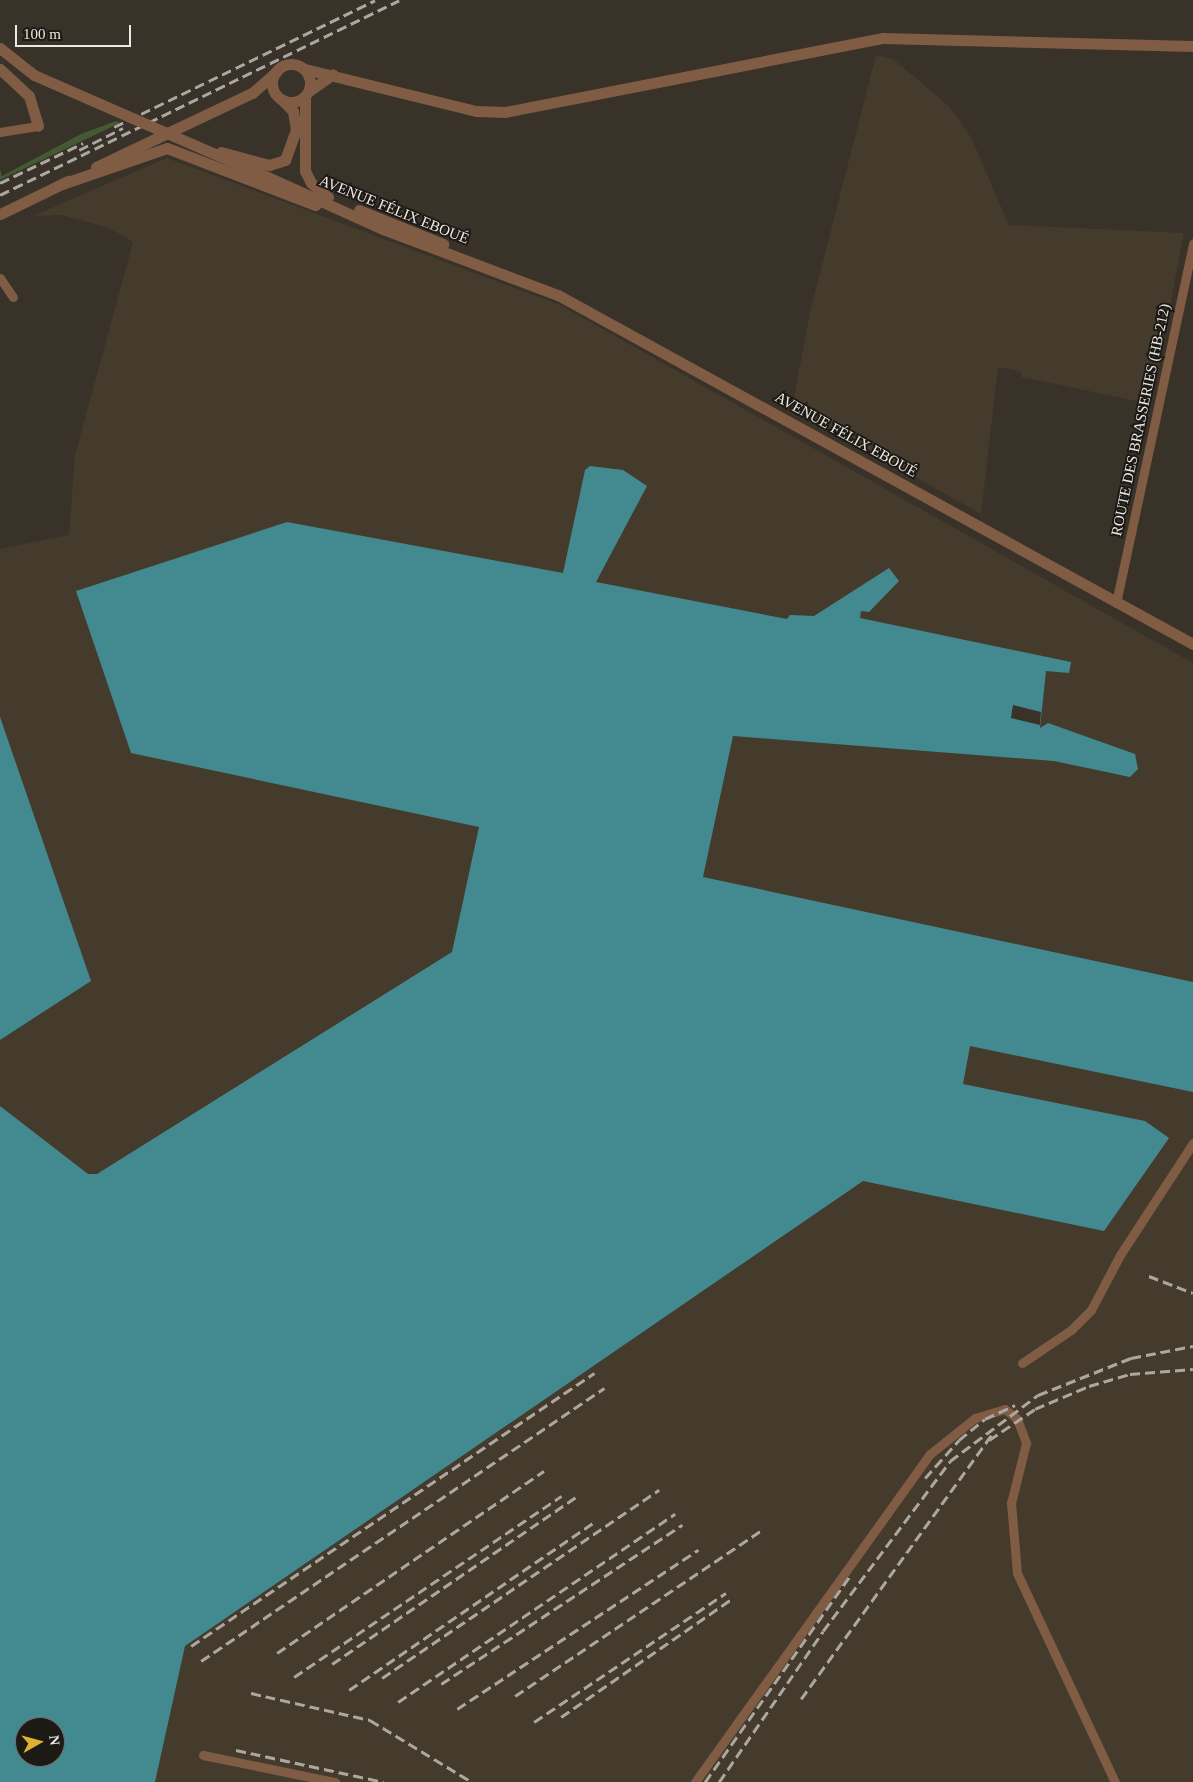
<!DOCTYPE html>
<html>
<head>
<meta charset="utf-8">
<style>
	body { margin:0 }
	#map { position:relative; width:1193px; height:1782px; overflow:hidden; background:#383229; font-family:Georgia,serif }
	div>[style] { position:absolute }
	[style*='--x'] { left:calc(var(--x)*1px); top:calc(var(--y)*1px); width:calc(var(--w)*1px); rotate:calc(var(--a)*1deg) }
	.built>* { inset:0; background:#443b2c }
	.green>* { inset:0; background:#435a35 }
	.water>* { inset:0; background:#438a90 }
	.pier>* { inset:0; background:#383229 }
	.minor>* { height:9px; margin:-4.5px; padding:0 4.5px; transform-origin:4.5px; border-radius:4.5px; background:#805c44 }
	.tertiary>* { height:11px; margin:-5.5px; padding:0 5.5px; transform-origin:5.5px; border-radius:5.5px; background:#805c44 }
	.tertiary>.ring { margin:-5.5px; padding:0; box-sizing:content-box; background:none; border:11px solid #805c44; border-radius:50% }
	.rail>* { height:2.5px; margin-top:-1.25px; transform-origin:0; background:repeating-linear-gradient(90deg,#aca7a1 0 10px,transparent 0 15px) }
	.tertiary-bridge>* { height:11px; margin:-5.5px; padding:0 5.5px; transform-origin:5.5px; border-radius:5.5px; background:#805c44 }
	span { translate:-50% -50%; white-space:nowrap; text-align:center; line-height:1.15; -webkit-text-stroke:4px #1d1a16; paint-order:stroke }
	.street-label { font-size:15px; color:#ece8e3 }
	.north { position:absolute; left:15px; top:1717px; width:50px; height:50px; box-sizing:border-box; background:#1d1a16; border:1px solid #706c68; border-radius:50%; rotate:83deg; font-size:14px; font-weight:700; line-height:20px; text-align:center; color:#ece8e3 }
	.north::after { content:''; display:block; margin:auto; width:18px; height:22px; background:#deb133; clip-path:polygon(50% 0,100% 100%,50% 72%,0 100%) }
	.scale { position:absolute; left:15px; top:25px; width:116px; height:22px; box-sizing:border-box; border:2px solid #ece8e3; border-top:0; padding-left:6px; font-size:15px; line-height:18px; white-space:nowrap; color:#ece8e3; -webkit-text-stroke:4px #1d1a16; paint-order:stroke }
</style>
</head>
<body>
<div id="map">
	<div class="built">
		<i style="clip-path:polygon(876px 55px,893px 59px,950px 107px,972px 139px,1009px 225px,1184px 233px,1151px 404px,1021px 377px,1021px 372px,998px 367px,981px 514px,792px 408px,810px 312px)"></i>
		<i style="clip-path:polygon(evenodd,167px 158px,560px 305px,1193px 663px,1193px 1782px,0 1782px,0 549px,69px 535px,75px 455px,133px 242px,109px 228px,62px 215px,33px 216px,167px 158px,25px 1727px,55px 1727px,55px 1757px,25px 1757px,25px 1727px)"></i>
	</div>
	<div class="green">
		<i style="clip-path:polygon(116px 121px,120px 123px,0 180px,0 169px,2px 176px,81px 134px)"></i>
	</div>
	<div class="water">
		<i style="clip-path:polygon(evenodd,590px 466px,623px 470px,647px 486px,596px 582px,787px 619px,790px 615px,814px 616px,889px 568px,899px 581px,869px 612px,861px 611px,860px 618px,1071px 662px,1069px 673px,1046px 671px,1040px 728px,1048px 723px,1135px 754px,1138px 769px,1130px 777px,1054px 761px,733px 736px,703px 877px,1193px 982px,1193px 1092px,970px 1046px,963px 1084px,1145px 1121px,1169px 1138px,1104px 1231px,863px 1181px,185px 1646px,155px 1782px,0 1782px,0 1106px,88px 1174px,97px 1174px,452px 952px,479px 827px,131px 753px,76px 591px,287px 522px,563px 573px,585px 470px,590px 466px,25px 1727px,55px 1727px,55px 1757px,25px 1757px,25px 1727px)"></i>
		<i style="clip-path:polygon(0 717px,91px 981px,0 1040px)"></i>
	</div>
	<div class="pier">
		<i style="clip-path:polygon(1013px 705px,1041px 712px,1040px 725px,1011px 718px)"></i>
	</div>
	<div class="minor">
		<i style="--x:0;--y:132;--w:38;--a:-9"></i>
		<i style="--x:0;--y:278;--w:23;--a:56"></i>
		<i style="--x:1116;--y:603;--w:368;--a:-77.9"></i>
		<i style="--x:1022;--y:1363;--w:59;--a:-34"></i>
		<i style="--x:1071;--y:1330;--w:28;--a:-45"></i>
		<i style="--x:1091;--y:1310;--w:62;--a:-62.2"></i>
		<i style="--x:1120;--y:1255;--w:134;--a:-56.9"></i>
		<i style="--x:203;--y:1755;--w:135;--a:11.6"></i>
		<i style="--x:695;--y:1782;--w:403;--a:-54.4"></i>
		<i style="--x:930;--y:1454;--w:58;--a:-38.7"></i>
		<i style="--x:975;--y:1418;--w:31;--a:-17"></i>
		<i style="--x:1005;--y:1409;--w:16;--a:40"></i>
		<i style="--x:1017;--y:1419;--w:26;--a:69"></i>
		<i style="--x:1026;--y:1443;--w:62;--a:104"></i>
		<i style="--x:1011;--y:1503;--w:70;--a:85.1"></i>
		<i style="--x:1017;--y:1573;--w:231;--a:64.9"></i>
	</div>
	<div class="tertiary">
		<i style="--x:0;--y:48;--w:43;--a:38.5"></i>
		<i class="ring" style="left:272px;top:64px;width:27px;height:27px"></i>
		<i style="--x:0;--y:69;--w:40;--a:43"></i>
		<i style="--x:29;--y:96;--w:31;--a:73"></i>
		<i style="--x:305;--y:69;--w:176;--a:13.8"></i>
		<i style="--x:476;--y:111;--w:29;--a:2"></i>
		<i style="--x:505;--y:112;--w:385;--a:-11.1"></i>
		<i style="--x:883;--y:38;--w:310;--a:1.5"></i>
		<i style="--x:309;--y:91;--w:29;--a:-35"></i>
		<i style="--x:305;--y:97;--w:74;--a:90"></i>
		<i style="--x:305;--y:171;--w:13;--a:63"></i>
		<i style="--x:311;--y:183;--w:22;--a:39"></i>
		<i style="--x:221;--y:152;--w:50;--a:15.2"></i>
		<i style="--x:269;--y:165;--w:17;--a:-17"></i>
		<i style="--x:285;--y:160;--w:32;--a:-70"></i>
		<i style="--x:296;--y:130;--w:19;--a:-99"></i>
		<i style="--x:293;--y:111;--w:16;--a:-135"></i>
		<i style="--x:96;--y:167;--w:173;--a:-25.4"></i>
		<i style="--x:252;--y:93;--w:32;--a:-41"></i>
		<i style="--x:261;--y:174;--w:134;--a:24.3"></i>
		<i style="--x:383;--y:229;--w:187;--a:20.7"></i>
		<i style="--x:558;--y:295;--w:725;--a:28.79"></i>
		<i style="--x:62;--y:184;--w:111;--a:-18.9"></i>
		<i style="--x:167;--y:148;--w:159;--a:21.1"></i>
		<i style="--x:359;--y:210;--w:91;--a:22"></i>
		<i style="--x:0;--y:214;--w:76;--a:-25.9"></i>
	</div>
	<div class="rail">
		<i style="--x:114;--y:127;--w:290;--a:-25.9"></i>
		<i style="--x:79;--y:150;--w:49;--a:-26.6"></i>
		<i style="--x:0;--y:183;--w:92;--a:-25.7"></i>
		<i style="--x:0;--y:195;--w:444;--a:-26"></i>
		<i style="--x:1149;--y:1276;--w:47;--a:21.1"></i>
		<i style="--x:989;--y:1440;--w:55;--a:-34"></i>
		<i style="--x:1035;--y:1409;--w:59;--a:-23.1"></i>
		<i style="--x:1089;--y:1386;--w:43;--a:-16.3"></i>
		<i style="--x:1130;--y:1374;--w:63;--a:-4.5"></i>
		<i style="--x:925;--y:1478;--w:51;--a:-48.2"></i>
		<i style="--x:959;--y:1440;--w:33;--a:-39"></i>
		<i style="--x:985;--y:1419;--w:33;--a:-25"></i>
		<i style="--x:191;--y:1646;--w:487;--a:-34.1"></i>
		<i style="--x:277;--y:1653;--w:323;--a:-34.3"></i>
		<i style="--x:201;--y:1661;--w:487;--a:-34.1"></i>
		<i style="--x:332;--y:1664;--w:296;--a:-34.4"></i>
		<i style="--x:294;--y:1677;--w:323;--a:-34.1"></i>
		<i style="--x:382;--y:1678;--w:335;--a:-34.2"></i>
		<i style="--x:441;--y:1684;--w:289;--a:-33.4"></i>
		<i style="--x:349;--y:1690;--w:296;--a:-34.4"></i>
		<i style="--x:251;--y:1693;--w:122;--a:12.8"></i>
		<i style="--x:370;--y:1720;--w:119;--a:31.3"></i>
		<i style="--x:515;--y:1696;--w:296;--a:-33.9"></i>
		<i style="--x:801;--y:1699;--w:327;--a:-54.2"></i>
		<i style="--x:398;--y:1702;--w:335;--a:-34.2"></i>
		<i style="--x:457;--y:1709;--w:289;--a:-33.4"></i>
		<i style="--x:561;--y:1717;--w:206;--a:-34.7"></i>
		<i style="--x:534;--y:1722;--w:231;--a:-33.9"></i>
		<i style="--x:236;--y:1750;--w:151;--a:12.2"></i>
		<i style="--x:705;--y:1782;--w:251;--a:-54.9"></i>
		<i style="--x:719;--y:1782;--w:183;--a:-55.4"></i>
		<i style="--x:823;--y:1631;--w:212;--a:-53.2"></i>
		<i style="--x:950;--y:1461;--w:110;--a:-36.9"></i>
		<i style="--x:1038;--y:1395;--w:100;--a:-21.7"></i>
		<i style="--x:1131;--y:1358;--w:63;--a:-11"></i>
	</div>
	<div class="tertiary-bridge">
		<i style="--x:34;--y:75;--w:248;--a:23.6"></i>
	</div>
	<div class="street-label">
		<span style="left:394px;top:210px;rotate:22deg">AVENUE FÉLIX EBOUÉ</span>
		<span style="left:1141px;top:420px;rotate:-78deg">ROUTE DES BRASSERIES (HB-212)</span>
		<span style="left:846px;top:435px;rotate:29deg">AVENUE FÉLIX EBOUÉ</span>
	</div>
	<div class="north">N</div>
	<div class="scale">100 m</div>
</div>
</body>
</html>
